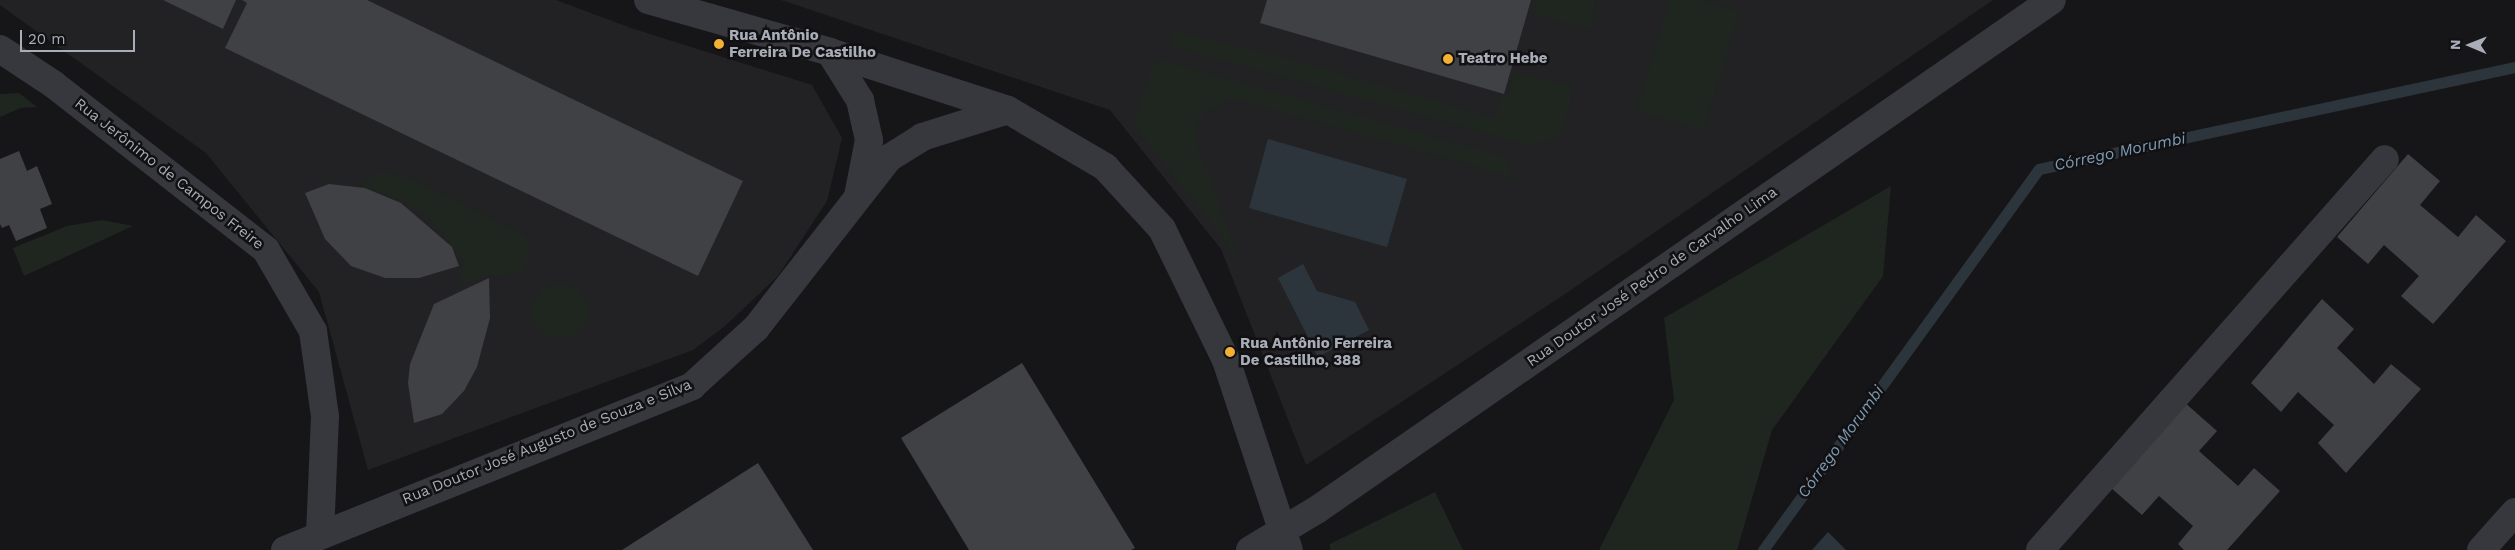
<!DOCTYPE html>
<html>
<head>
<meta charset="utf-8">
<style>
	body { margin:0 }
	#map { position:relative; width:2515px; height:550px; overflow:hidden; background:#161618; font-family:"Work Sans",sans-serif }
	div>[style] { position:absolute }
	[style*='--x'] { left:calc(var(--x)*1px); top:calc(var(--y)*1px); width:calc(var(--w)*1px); rotate:calc(var(--a)*1deg) }
	.built>* { inset:0; background:#222225 }
	.green>* { inset:0; background:#1e261f }
	.round { border-radius:50% }
	.water>* { inset:0; background:#2c353c }
	.stream>* { height:11px; margin:-5.5px; padding:0 5.5px; transform-origin:5.5px; border-radius:5.5px; background:#2c353c }
	.building>* { inset:0; background:#404145 }
	.minor>* { height:28px; margin:-14px; padding:0 14px; transform-origin:14px; border-radius:14px; background:#37383d }
	.dots>* { width:14px; height:14px; translate:-50% -50%; box-sizing:border-box; border:2px solid #111113; border-radius:50% }
	span { translate:-50% -50%; white-space:nowrap; text-align:center; line-height:1.15; -webkit-text-stroke:5px #111113; paint-order:stroke }
	.poi-label { font-size:15px; color:#a8adb8; font-weight:700 }
	.left { translate:0 -50%; text-align:left }
	.street-label { font-size:15px; color:#a8adb8 }
	.water-label { font-size:16px; color:#7f9bb3; font-style:italic }
	.north { position:absolute; left:2445px; top:20px; width:50px; height:50px; -webkit-text-stroke:4px #111113; paint-order:stroke; rotate:271deg; font-size:14px; font-weight:700; line-height:20px; text-align:center; color:#a8adb8 }
	.north::after { content:''; display:block; margin:auto; width:18px; height:22px; background:#a8adb8; clip-path:polygon(50% 0,100% 100%,50% 72%,0 100%) }
	.scale { position:absolute; left:20px; top:30px; width:115px; height:22px; box-sizing:border-box; border:2px solid #a8adb8; border-top:0; padding-left:6px; font-size:15px; line-height:18px; white-space:nowrap; color:#a8adb8; -webkit-text-stroke:4px #111113; paint-order:stroke }
</style>
</head>
<body>
<div id="map">
	<div class="built">
		<i style="clip-path:polygon(0 0,556px 0,631px 28px,812px 85px,842px 138px,827px 201px,778px 276px,724px 327px,693px 350px,368px 470px,319px 292px,206px 153px,0 5px)"></i>
		<i style="clip-path:polygon(781px 0,1993px 0,1568px 292px,1306px 465px,1221px 249px,1110px 110px)"></i>
	</div>
	<div class="green">
		<i style="clip-path:polygon(1537px 0,1595px 0,1592px 30px,1533px 14px)"></i>
		<i style="clip-path:polygon(1670px 0,1700px 0,1740px 12px,1703px 131px,1636px 110px)"></i>
		<i style="clip-path:polygon(1175px 32px,1267px 53px,1494px 118px,1502px 96px,1507px 97px,1514px 73px,1574px 87px,1563px 130px,1556px 139px,1529px 145px,1174px 47px,1168px 43px)"></i>
		<i style="clip-path:polygon(1162px 60px,1504px 157px,1517px 186px,1503px 174px,1232px 98px,1203px 115px,1196px 127px,1196px 141px,1239px 259px,1235px 260px,1222px 235px,1133px 125px,1153px 66px)"></i>
		<i style="clip-path:polygon(19px 93px,37px 107px,21px 108px,0 117px,0 94px)"></i>
		<i style="clip-path:polygon(383px 171px,416px 180px,526px 236px,530px 254px,524px 270px,494px 278px,491px 274px,463px 284px,457px 268px,465px 264px,430px 220px,404px 202px,359px 184px)"></i>
		<i style="clip-path:polygon(1891px 186px,1883px 276px,1772px 430px,1737px 550px,1599px 550px,1674px 400px,1664px 318px)"></i>
		<i style="clip-path:polygon(102px 220px,133px 226px,24px 276px,13px 248px,67px 226px)"></i>
		<i class="round" style="left:532px;top:283px;width:56px;height:56px"></i>
		<i style="clip-path:polygon(1435px 492px,1463px 550px,1330px 550px,1330px 544px)"></i>
	</div>
	<div class="water">
		<i style="clip-path:polygon(1268px 139px,1407px 179px,1387px 247px,1249px 208px)"></i>
		<i style="clip-path:polygon(1303px 264px,1317px 291px,1355px 302px,1369px 330px,1318px 357px,1278px 278px)"></i>
		<i style="clip-path:polygon(1828px 532px,1846px 550px,1812px 550px)"></i>
	</div>
	<div class="stream">
		<i style="--x:1763;--y:550;--w:470;--a:-54.1"></i>
		<i style="--x:2039;--y:169;--w:487;--a:-12.1"></i>
	</div>
	<div class="building">
		<i style="clip-path:polygon(163px 0,236px 0,223px 29px)"></i>
		<i style="clip-path:polygon(242px 0,367px 0,743px 181px,698px 276px,225px 48px,247px 3px)"></i>
		<i style="clip-path:polygon(1267px 0,1531px 0,1504px 94px,1260px 23px)"></i>
		<i style="clip-path:polygon(19px 151px,27px 171px,37px 166px,52px 204px,40px 209px,47px 228px,16px 241px,9px 225px,2px 228px,0 224px,0 159px)"></i>
		<i style="clip-path:polygon(2408px 154px,2440px 181px,2420px 205px,2458px 237px,2476px 215px,2506px 241px,2433px 324px,2401px 296px,2419px 276px,2384px 245px,2368px 264px,2337px 237px)"></i>
		<i style="clip-path:polygon(329px 184px,365px 188px,401px 203px,452px 247px,459px 266px,419px 278px,385px 278px,351px 266px,325px 239px,305px 193px)"></i>
		<i style="clip-path:polygon(489px 278px,490px 318px,477px 367px,464px 391px,442px 414px,414px 423px,408px 383px,410px 364px,434px 304px)"></i>
		<i style="clip-path:polygon(2322px 299px,2354px 329px,2337px 348px,2374px 384px,2391px 364px,2421px 389px,2346px 473px,2318px 443px,2334px 425px,2298px 392px,2281px 412px,2251px 383px)"></i>
		<i style="clip-path:polygon(1022px 363px,1135px 548px,1131px 550px,969px 550px,901px 438px)"></i>
		<i style="clip-path:polygon(2184px 402px,2217px 431px,2199px 451px,2238px 486px,2254px 468px,2280px 491px,2227px 550px,2184px 550px,2178px 544px,2193px 526px,2159px 496px,2142px 515px,2110px 487px)"></i>
		<i style="clip-path:polygon(758px 463px,813px 550px,622px 550px)"></i>
	</div>
	<div class="minor">
		<i style="--x:648;--y:0;--w:189;--a:15.9"></i>
		<i style="--x:830;--y:52;--w:187;--a:18"></i>
		<i style="--x:1008;--y:110;--w:113;--a:30.4"></i>
		<i style="--x:1105;--y:167;--w:84;--a:47.4"></i>
		<i style="--x:1162;--y:229;--w:146;--a:64"></i>
		<i style="--x:1226;--y:360;--w:200;--a:71.7"></i>
		<i style="--x:0;--y:49;--w:64;--a:33.4"></i>
		<i style="--x:53;--y:84;--w:270;--a:37.9"></i>
		<i style="--x:266;--y:250;--w:94;--a:59.9"></i>
		<i style="--x:313;--y:331;--w:86;--a:82"></i>
		<i style="--x:325;--y:416;--w:117;--a:92.4"></i>
		<i style="--x:830;--y:52;--w:57;--a:58"></i>
		<i style="--x:860;--y:100;--w:41;--a:77.3"></i>
		<i style="--x:869;--y:140;--w:57;--a:101.1"></i>
		<i style="--x:285;--y:550;--w:439;--a:-21.9"></i>
		<i style="--x:692;--y:386;--w:86;--a:-42.2"></i>
		<i style="--x:756;--y:328;--w:216;--a:-52"></i>
		<i style="--x:889;--y:158;--w:39;--a:-32"></i>
		<i style="--x:922;--y:137;--w:90;--a:-17.4"></i>
		<i style="--x:1250;--y:550;--w:79;--a:-31.1"></i>
		<i style="--x:1318;--y:509;--w:893;--a:-34.74"></i>
		<i style="--x:2040;--y:550;--w:521;--a:-48.58"></i>
		<i style="--x:2481;--y:550;--w:51;--a:-48.2"></i>
	</div>
	<div class="dots">
		<i style="left:719px;top:44px;background:#f2b134"></i>
		<i style="left:1448px;top:59px;background:#f2b134"></i>
		<i style="left:1230px;top:352px;background:#f2b134"></i>
	</div>
	<div class="poi-label">
		<span class="left" style="left:729px;top:44px">Rua Antônio<br>Ferreira De Castilho</span>
		<span class="left" style="left:1458px;top:59px">Teatro Hebe</span>
		<span class="left" style="left:1240px;top:352px">Rua Antônio Ferreira<br>De Castilho, 388</span>
	</div>
	<div class="street-label">
		<span style="left:169px;top:174px;rotate:38deg">Rua Jerônimo de Campos Freire</span>
		<span style="left:1652px;top:277px;rotate:-35deg">Rua Doutor José Pedro de Carvalho Lima</span>
		<span style="left:547px;top:442px;rotate:-22deg">Rua Doutor José Augusto de Souza e Silva</span>
	</div>
	<div class="water-label">
		<span style="left:2120px;top:152px;rotate:-12deg">Córrego Morumbi</span>
		<span style="left:1841px;top:442px;rotate:-54deg">Córrego Morumbi</span>
	</div>
	<div class="north">N</div>
	<div class="scale">20 m</div>
</div>
</body>
</html>
